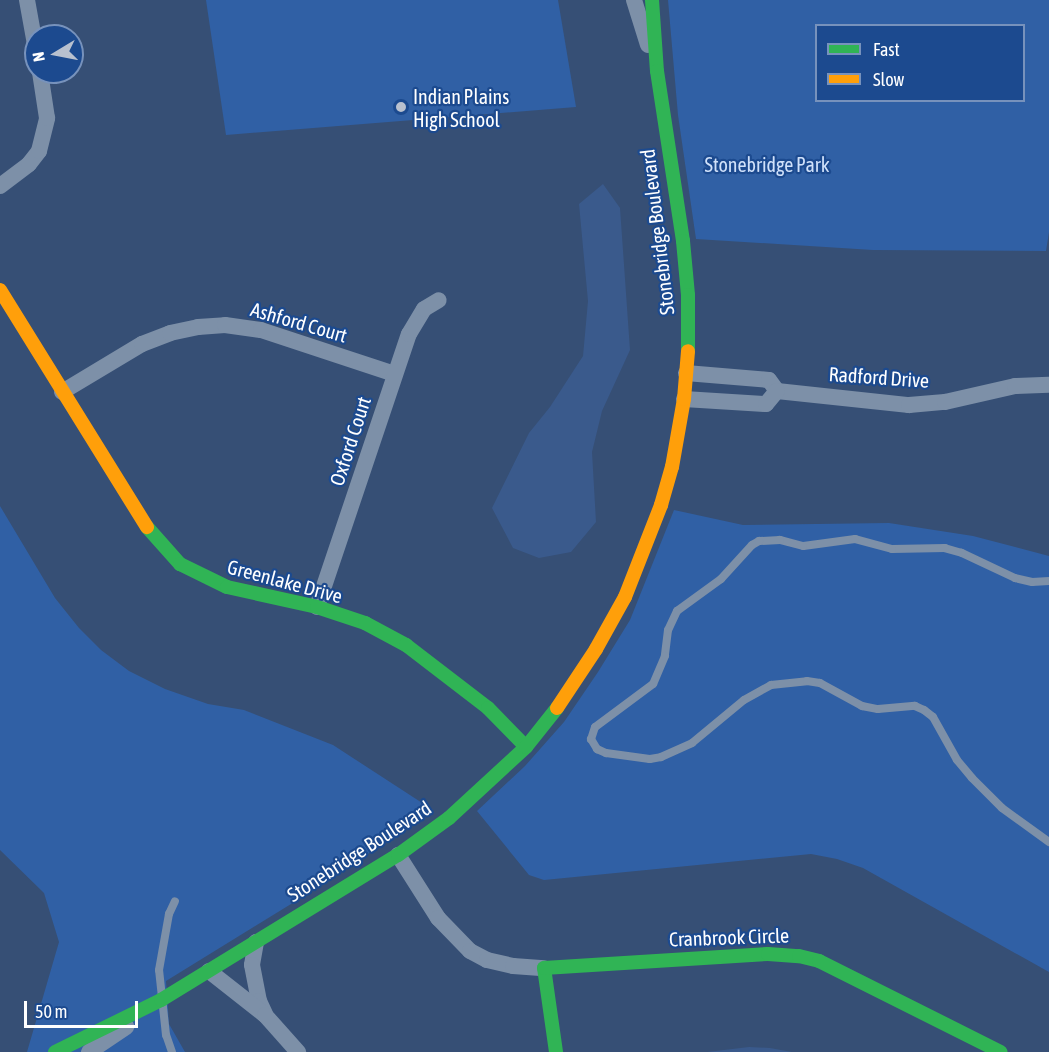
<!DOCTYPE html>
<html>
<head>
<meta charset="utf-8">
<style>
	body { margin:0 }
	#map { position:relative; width:1049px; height:1052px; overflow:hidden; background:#364f75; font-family:"Asap Condensed",sans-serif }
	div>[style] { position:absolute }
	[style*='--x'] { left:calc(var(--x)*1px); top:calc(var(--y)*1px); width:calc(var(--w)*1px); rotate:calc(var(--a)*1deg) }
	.green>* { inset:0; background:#3060a5 }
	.water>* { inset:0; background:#3a5a8c }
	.lane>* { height:8px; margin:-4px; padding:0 4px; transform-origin:4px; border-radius:4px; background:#7d90a8 }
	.street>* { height:16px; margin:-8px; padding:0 8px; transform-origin:8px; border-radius:8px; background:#7d90a8 }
	.fast>* { height:14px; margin:-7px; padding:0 7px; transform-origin:7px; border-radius:7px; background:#30b455 }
	.slow>* { height:14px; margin:-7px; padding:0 7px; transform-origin:7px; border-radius:7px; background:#ff9f0a }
	.dots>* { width:16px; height:16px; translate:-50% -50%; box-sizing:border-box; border:3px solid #1c4a8f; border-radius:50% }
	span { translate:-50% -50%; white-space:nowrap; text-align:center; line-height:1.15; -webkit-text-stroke:4.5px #1c4a8f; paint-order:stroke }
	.poi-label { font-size:20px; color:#fff }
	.left { translate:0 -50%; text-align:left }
	.park-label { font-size:20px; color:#d0e1fa }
	.street-label { font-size:20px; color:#fff }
	.legend { position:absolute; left:815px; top:24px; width:210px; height:78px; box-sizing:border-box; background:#1c4a8f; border:2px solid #7792bc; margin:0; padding:8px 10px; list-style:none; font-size:18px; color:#fff }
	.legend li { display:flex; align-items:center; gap:12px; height:30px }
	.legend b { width:30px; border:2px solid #7792bc }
	.north { position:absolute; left:24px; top:24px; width:60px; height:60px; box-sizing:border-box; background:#1c4a8f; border:2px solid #7792bc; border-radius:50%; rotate:260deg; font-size:16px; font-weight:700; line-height:24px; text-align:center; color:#fff }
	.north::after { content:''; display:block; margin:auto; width:21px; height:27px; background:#b9c1cf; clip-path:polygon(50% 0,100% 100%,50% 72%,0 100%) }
	.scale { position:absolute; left:24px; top:1001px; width:114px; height:27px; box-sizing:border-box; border:3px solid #fff; border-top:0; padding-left:8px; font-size:18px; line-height:21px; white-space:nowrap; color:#fff; -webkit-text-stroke:4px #1c4a8f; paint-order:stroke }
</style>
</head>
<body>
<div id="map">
	<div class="green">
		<i style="clip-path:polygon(206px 0,558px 0,576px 107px,226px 135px)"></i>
		<i style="clip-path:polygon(evenodd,668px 0,1049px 0,1049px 232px,1046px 251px,873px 250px,696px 239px,678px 115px,668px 0,816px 26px,1024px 26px,1024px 100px,816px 100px,816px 26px)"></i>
		<i style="clip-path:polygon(0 506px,55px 598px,79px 628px,101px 650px,129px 671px,165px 689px,208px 704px,244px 710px,333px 745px,433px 810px,322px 885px,166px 981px,169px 1024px,185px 1052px,27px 1052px,59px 942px,44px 893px,0 850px)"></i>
		<i style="clip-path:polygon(674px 510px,743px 525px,889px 523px,973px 536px,1049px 556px,1049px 972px,863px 868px,837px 859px,811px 854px,544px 880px,529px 875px,477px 811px,525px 766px,564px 722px,598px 672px,630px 620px)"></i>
	</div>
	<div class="water">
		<i style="clip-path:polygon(603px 184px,620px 208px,630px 350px,602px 411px,592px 452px,596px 522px,571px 552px,539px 558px,513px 548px,492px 508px,529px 433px,550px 407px,583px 356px,588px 301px,579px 204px)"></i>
		<i style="clip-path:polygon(749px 1047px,770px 1048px,792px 1052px,707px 1052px)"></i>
	</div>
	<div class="lane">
		<i style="--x:1049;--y:581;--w:17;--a:177"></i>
		<i style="--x:1032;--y:582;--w:17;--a:-167"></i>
		<i style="--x:1015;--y:578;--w:59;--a:-154.7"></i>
		<i style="--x:962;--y:553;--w:18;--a:-164"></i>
		<i style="--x:945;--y:548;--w:53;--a:178.9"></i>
		<i style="--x:892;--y:549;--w:38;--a:-165"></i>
		<i style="--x:855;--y:539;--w:52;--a:172.3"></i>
		<i style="--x:803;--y:546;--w:24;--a:-165"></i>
		<i style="--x:780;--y:540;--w:21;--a:177"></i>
		<i style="--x:759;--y:541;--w:8;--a:150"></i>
		<i style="--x:752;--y:545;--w:46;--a:132.4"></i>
		<i style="--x:721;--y:579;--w:54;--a:144"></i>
		<i style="--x:677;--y:611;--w:21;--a:115"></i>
		<i style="--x:668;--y:630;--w:26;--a:97"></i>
		<i style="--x:665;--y:656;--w:30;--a:113"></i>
		<i style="--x:653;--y:684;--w:72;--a:143.4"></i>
		<i style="--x:595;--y:727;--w:13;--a:108"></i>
		<i style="--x:591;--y:739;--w:12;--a:59"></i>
		<i style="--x:597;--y:749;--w:10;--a:24"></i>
		<i style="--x:606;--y:753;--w:44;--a:7.8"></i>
		<i style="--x:650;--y:759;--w:11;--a:-10"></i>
		<i style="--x:661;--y:757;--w:34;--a:-24"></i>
		<i style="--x:692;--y:743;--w:67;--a:-39.6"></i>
		<i style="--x:744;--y:700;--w:31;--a:-29"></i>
		<i style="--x:771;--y:685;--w:36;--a:-6"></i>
		<i style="--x:807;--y:681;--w:13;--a:9"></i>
		<i style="--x:820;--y:683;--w:48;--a:28.7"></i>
		<i style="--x:862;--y:706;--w:16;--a:11"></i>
		<i style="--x:878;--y:709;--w:37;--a:-5"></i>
		<i style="--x:915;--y:706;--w:10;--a:24"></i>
		<i style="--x:924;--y:710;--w:11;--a:38"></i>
		<i style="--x:933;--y:717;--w:49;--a:60.8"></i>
		<i style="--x:957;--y:760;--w:23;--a:50"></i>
		<i style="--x:972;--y:778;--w:42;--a:45"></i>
		<i style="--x:1002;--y:808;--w:58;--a:35.9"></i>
		<i style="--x:172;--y:1052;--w:18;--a:-109"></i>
		<i style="--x:166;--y:1035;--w:65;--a:-96.1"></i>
		<i style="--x:159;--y:970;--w:57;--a:-79.9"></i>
		<i style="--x:169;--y:914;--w:14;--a:-65"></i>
	</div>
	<div class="street">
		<i style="--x:27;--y:0;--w:51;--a:79.8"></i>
		<i style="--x:634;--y:0;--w:47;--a:72.7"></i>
		<i style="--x:0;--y:186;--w:36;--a:-37"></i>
		<i style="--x:29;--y:164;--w:16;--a:-52"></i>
		<i style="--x:39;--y:151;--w:34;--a:-76"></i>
		<i style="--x:47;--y:118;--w:47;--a:-98.7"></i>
		<i style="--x:686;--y:373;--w:83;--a:4.8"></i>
		<i style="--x:769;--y:380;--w:14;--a:54"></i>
		<i style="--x:777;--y:391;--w:133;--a:6.1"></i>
		<i style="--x:909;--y:405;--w:36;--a:-5"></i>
		<i style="--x:945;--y:402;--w:72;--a:-12.9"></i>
		<i style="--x:1015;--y:386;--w:34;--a:-2"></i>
		<i style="--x:62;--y:392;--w:93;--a:-31"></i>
		<i style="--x:142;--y:344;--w:30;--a:-21"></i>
		<i style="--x:170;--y:333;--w:29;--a:-12"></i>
		<i style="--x:198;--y:327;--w:27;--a:-4"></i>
		<i style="--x:225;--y:325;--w:36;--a:8"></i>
		<i style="--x:261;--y:330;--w:141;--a:18.2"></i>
		<i style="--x:684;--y:399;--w:82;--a:3.5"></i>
		<i style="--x:766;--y:404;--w:17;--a:-50"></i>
		<i style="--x:317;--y:607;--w:288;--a:-71.4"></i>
		<i style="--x:409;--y:334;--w:29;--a:-59"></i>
		<i style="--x:424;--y:309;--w:17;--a:-31"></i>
		<i style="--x:398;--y:855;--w:75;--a:57.6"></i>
		<i style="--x:438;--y:918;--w:46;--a:45.9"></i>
		<i style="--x:470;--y:951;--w:19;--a:28"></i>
		<i style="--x:487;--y:960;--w:27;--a:13"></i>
		<i style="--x:513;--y:966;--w:31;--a:4"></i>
		<i style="--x:256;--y:942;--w:23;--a:100"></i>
		<i style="--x:252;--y:965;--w:37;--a:79"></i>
		<i style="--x:259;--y:1001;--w:14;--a:65"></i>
		<i style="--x:209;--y:971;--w:71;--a:38.2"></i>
		<i style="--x:265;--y:1015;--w:50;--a:48.3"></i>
		<i style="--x:89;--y:1052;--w:45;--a:-34"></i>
	</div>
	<div class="fast">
		<i style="--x:652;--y:0;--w:71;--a:86"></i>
		<i style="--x:657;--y:71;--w:172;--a:81.3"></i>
		<i style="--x:683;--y:241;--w:54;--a:84.7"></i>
		<i style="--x:688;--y:295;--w:56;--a:90"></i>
		<i style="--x:147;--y:527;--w:50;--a:48.3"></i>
		<i style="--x:180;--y:564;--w:52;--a:26.1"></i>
		<i style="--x:227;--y:587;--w:92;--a:12.5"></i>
		<i style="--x:317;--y:607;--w:51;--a:18.4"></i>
		<i style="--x:365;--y:623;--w:47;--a:28.2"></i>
		<i style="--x:406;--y:645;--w:103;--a:37.5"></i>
		<i style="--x:488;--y:708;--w:54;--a:45.7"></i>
		<i style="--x:55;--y:1052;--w:118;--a:-26.1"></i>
		<i style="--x:161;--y:1000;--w:278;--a:-31.5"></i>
		<i style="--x:398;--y:855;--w:63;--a:-36"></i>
		<i style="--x:449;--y:818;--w:105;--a:-42.7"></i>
		<i style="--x:526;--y:747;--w:50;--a:-51.5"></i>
		<i style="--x:556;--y:1052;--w:85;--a:-98.1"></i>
		<i style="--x:544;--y:968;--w:224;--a:-3.6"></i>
		<i style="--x:768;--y:954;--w:31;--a:4"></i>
		<i style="--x:799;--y:956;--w:21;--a:14"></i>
		<i style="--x:819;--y:961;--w:203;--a:26.6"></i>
	</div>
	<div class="slow">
		<i style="--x:0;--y:290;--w:279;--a:58.2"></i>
		<i style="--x:557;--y:708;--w:71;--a:-56.5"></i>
		<i style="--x:596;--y:649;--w:60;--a:-60.9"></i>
		<i style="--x:625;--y:597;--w:99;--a:-68.6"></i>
		<i style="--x:661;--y:505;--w:40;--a:-74"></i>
		<i style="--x:672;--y:467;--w:69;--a:-80"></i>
		<i style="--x:684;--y:399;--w:48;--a:-85.2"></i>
	</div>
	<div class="dots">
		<i style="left:401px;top:107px;background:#b9c1cf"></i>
	</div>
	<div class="poi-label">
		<span class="left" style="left:413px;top:108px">Indian Plains<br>High School</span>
	</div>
	<div class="park-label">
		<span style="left:767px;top:164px">Stonebridge Park</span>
	</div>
	<div class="street-label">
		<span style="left:657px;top:232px;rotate:-97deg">Stonebridge Boulevard</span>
		<span style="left:299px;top:322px;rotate:16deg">Ashford Court</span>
		<span style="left:879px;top:377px;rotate:4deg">Radford Drive</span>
		<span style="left:350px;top:441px;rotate:-72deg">Oxford Court</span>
		<span style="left:285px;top:581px;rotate:15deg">Greenlake Drive</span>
		<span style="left:359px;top:851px;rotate:-33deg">Stonebridge Boulevard</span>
		<span style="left:729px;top:937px;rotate:-2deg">Cranbrook Circle</span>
	</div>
	<ul class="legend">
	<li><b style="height:8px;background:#30b455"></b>Fast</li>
	<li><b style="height:8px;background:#ff9f0a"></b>Slow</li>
	</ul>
	<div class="north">N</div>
	<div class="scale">50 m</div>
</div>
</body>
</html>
